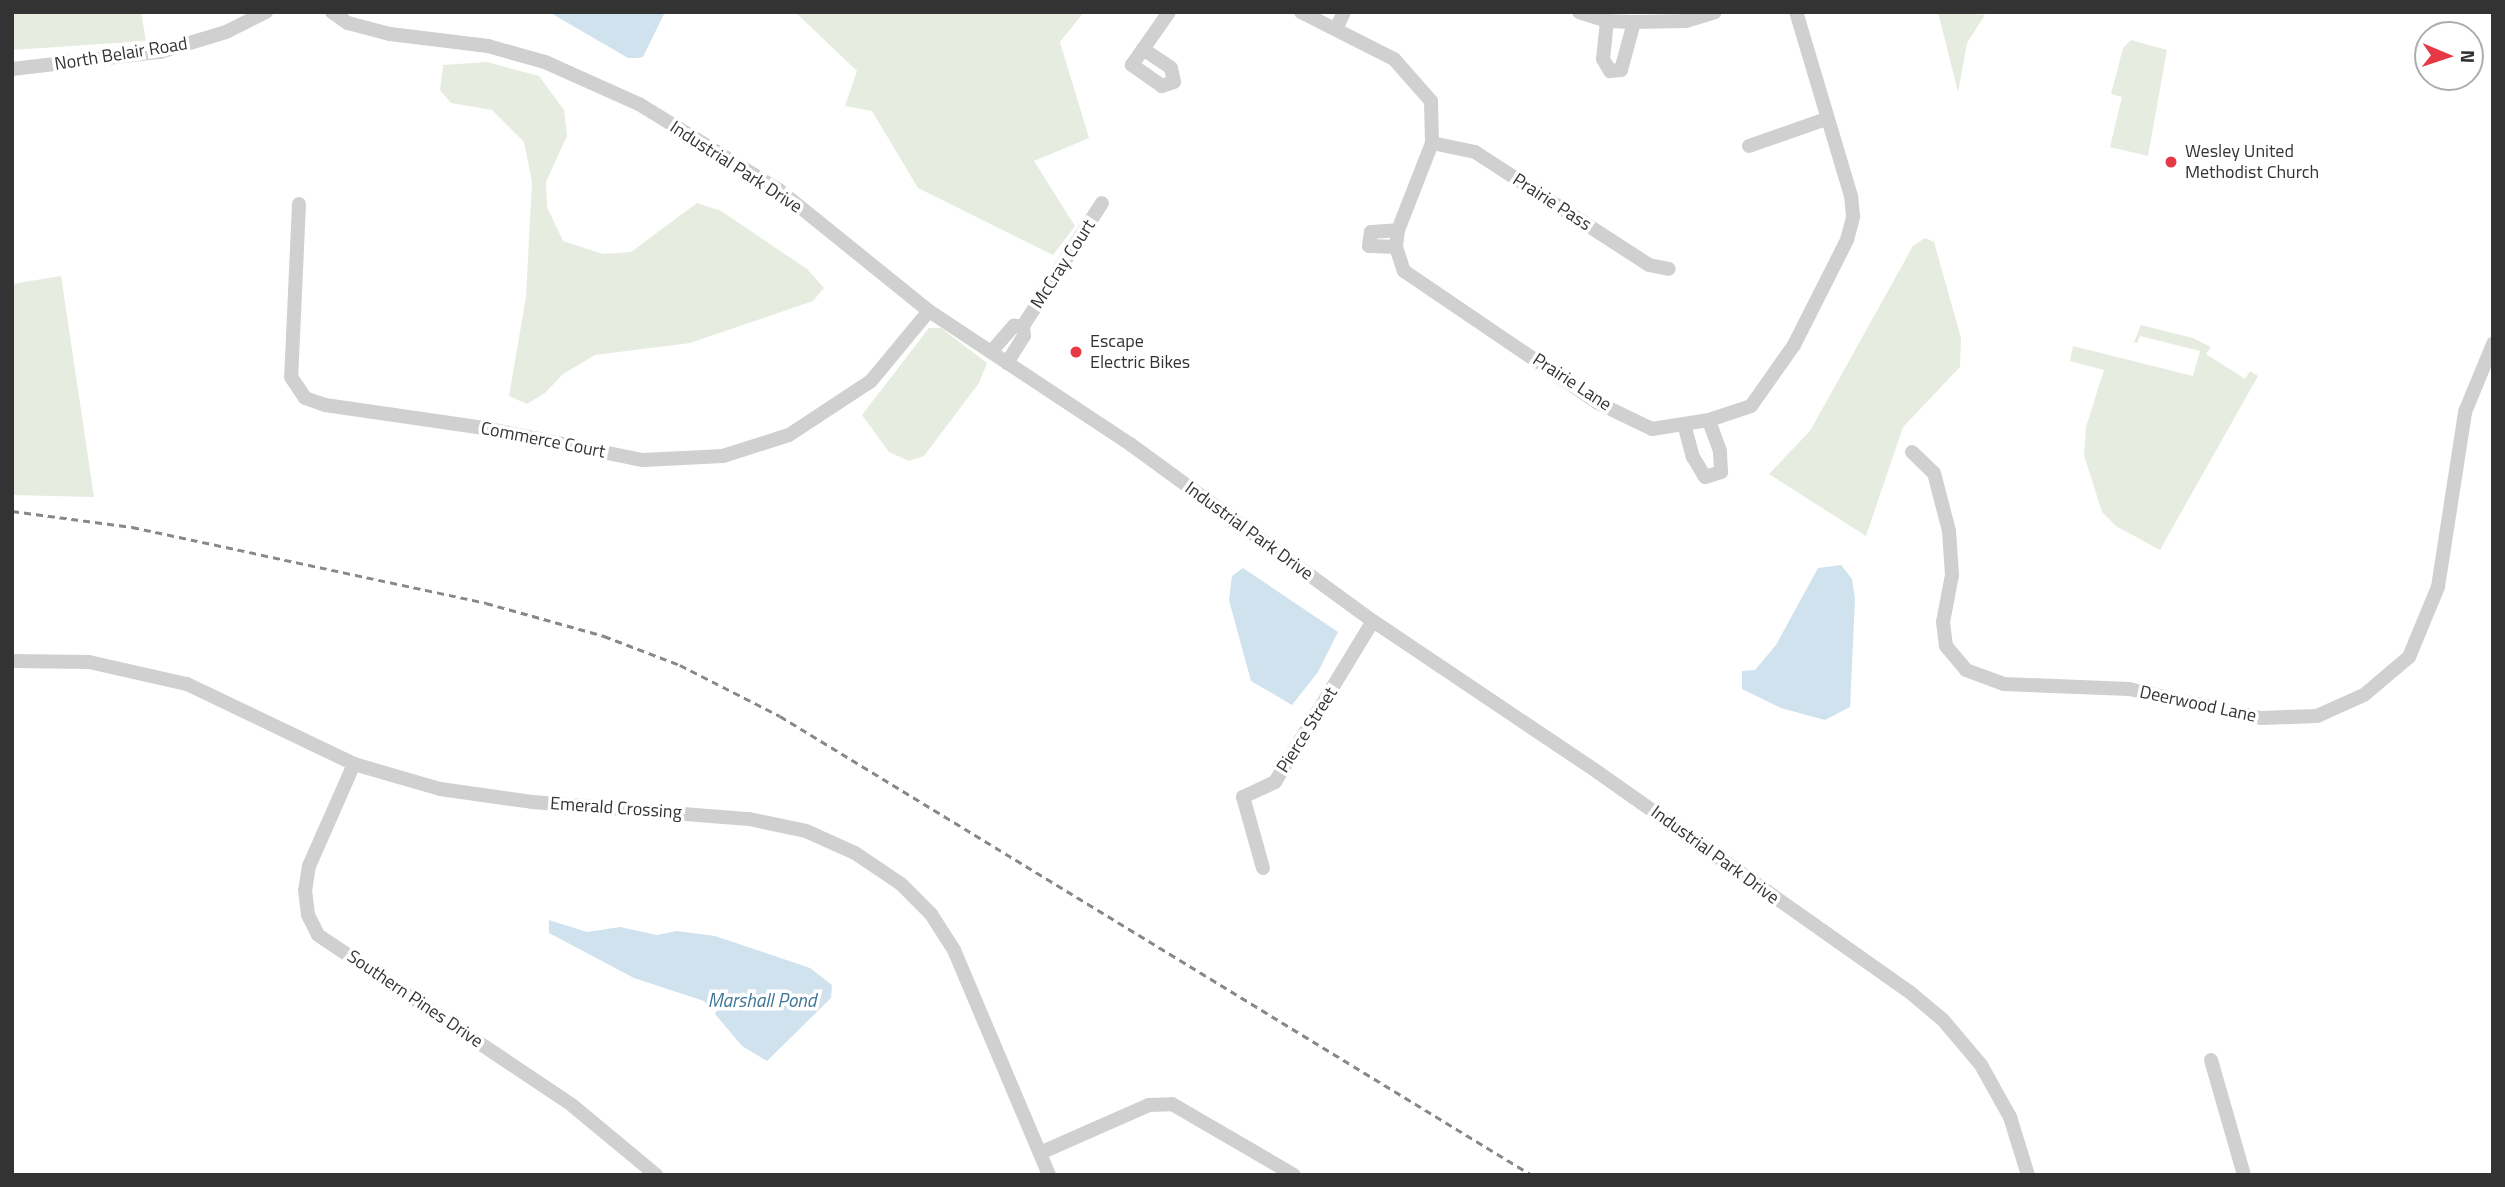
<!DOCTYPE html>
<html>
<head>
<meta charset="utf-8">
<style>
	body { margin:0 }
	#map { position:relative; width:2505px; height:1187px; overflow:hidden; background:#fff; font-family:"Titillium Web",sans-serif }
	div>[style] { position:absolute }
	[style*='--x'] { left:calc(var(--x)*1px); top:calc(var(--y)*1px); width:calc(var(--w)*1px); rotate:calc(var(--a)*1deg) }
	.green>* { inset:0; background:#e6ecdf }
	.water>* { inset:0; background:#cfe2ee }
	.minor>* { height:14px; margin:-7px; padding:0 7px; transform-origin:7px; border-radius:7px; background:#d0d0d0 }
	.rail>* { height:2.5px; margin-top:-1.25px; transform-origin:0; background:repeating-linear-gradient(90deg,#888 0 7px,transparent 0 12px) }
	.dots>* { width:19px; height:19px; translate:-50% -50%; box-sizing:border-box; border:4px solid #fff; border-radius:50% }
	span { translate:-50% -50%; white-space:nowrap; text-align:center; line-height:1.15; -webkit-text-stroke:7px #fff; paint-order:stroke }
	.street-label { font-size:18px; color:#333 }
	.poi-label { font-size:18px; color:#333 }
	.left { translate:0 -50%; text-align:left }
	.water-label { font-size:19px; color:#3f7597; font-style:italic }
	.frame { position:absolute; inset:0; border:14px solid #333; pointer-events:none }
	.north { position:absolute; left:2414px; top:21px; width:70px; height:70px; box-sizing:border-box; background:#fff; border:2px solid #adadad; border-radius:50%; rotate:92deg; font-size:19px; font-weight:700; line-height:28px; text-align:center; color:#333 }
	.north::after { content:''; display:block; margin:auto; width:24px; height:32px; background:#e63946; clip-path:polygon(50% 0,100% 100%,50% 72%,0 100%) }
</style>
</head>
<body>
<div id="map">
	<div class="green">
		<i style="clip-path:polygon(12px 12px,141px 12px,146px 41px,12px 50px)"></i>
		<i style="clip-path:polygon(795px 12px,1084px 12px,1060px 42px,1089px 138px,1034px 161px,1075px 226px,1053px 255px,918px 188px,872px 111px,845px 106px,857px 71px)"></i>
		<i style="clip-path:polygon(1938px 12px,1985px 15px,1967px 43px,1958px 92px)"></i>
		<i style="clip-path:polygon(2131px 40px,2167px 50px,2148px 156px,2110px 147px,2122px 97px,2111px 94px,2123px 48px)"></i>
		<i style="clip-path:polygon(487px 62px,539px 76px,564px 110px,567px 136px,546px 182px,547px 207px,563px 241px,603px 254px,631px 252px,697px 203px,721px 211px,807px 269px,824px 288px,813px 301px,690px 343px,595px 355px,563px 374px,545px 393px,527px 404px,509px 396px,526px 297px,532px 182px,524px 142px,492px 110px,451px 103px,440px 90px,443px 65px)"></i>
		<i style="clip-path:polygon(1925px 238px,1934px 242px,1961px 338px,1960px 367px,1903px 427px,1866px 536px,1769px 474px,1810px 431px,1913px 246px)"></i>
		<i style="clip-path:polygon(61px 276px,94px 497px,12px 495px,12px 284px)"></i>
		<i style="clip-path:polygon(2141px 325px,2193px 338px,2211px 347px,2206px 354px,2245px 379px,2250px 371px,2258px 376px,2160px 550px,2116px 526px,2102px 512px,2084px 455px,2086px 427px,2104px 370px,2070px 361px,2073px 346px,2193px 376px,2200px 351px,2140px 336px,2137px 343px,2134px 342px)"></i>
		<i style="clip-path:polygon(929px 328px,941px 328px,987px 363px,979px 383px,924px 456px,909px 461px,889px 452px,862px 415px)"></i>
	</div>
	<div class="water">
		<i style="clip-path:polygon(549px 12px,615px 14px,665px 12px,643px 57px,637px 58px,628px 58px)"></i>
		<i style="clip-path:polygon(1841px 565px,1852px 579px,1855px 599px,1850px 707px,1825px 720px,1781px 708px,1742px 689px,1742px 671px,1755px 670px,1776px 645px,1818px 568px)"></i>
		<i style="clip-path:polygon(1243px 568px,1338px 632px,1318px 672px,1292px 705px,1251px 681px,1229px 600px,1232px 576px)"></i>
		<i style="clip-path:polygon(549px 920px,587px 932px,620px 927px,657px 935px,677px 931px,715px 936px,810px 968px,832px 985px,831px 998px,767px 1061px,742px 1046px,704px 1001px,634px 978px,549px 933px)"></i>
	</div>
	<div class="minor">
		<i style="--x:332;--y:12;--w:19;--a:35"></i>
		<i style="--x:348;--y:23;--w:43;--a:14.7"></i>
		<i style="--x:390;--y:34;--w:99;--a:7"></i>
		<i style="--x:488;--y:46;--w:59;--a:15.7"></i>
		<i style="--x:545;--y:62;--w:103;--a:24.1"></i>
		<i style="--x:639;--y:104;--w:164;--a:31.6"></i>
		<i style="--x:779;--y:190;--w:193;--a:38.9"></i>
		<i style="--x:929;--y:311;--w:241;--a:33.5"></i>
		<i style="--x:1130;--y:444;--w:301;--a:36.1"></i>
		<i style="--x:1373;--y:621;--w:272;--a:33.9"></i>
		<i style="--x:1599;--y:773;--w:383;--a:35.2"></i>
		<i style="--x:1912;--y:994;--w:40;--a:40"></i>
		<i style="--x:1943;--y:1020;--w:59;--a:49.8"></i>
		<i style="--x:1981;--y:1065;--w:60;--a:60.9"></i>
		<i style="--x:2010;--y:1117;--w:61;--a:72.8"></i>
		<i style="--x:1301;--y:12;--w:104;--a:26.8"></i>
		<i style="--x:1394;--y:59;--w:56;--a:48.6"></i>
		<i style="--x:1431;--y:101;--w:42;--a:88.6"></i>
		<i style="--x:1432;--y:143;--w:93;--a:111.3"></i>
		<i style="--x:1398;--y:230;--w:17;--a:97"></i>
		<i style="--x:1396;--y:247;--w:25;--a:72"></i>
		<i style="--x:1404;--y:271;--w:235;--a:34.2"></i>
		<i style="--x:1598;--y:403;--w:60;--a:25.7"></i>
		<i style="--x:1652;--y:429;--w:58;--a:-9"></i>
		<i style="--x:1709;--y:420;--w:44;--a:-18.4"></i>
		<i style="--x:1751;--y:406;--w:75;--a:-54.8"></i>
		<i style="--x:1794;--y:345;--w:118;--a:-63.2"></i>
		<i style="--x:1847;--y:240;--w:24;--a:-75"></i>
		<i style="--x:1853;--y:217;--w:21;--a:-95"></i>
		<i style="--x:1851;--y:196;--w:192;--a:-106.6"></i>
		<i style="--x:1579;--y:12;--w:29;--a:18"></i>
		<i style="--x:1607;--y:21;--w:27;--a:2"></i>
		<i style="--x:1634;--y:22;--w:52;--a:-1.1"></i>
		<i style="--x:1686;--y:21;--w:30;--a:-17"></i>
		<i style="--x:1607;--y:21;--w:38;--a:96"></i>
		<i style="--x:1603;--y:59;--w:14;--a:60"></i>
		<i style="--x:1610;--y:71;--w:11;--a:-5"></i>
		<i style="--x:1621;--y:70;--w:50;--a:-74.8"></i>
		<i style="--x:1336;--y:29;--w:19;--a:-65"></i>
		<i style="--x:1143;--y:49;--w:34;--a:34"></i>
		<i style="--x:1171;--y:68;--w:14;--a:78"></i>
		<i style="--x:1174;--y:82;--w:13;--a:162"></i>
		<i style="--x:1162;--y:86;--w:37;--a:-145"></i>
		<i style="--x:1132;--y:65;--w:65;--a:-55.1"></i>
		<i style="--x:12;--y:69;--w:149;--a:-6.6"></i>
		<i style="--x:160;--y:52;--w:69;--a:-16.9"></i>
		<i style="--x:226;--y:32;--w:45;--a:-26.6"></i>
		<i style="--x:1432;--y:143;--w:44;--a:11.8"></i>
		<i style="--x:1475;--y:152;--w:207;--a:33"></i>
		<i style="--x:1649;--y:265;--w:20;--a:11"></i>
		<i style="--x:1749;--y:146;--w:82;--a:-19.3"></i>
		<i style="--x:299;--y:204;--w:173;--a:92.6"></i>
		<i style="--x:291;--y:377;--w:25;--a:56"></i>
		<i style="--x:305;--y:398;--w:21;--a:19"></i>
		<i style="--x:325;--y:405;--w:161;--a:8.2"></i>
		<i style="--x:484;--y:428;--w:162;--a:11.4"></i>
		<i style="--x:643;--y:460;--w:80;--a:-2.9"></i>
		<i style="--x:723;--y:456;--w:69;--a:-17.7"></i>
		<i style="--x:789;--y:435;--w:98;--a:-33.4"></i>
		<i style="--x:871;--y:381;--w:91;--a:-50.4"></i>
		<i style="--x:1396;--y:247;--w:27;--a:-178"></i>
		<i style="--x:1369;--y:246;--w:14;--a:-82"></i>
		<i style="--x:1371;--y:232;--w:27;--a:-4"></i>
		<i style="--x:991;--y:352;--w:35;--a:-49"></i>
		<i style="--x:1014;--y:326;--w:9;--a:0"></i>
		<i style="--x:1007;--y:363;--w:32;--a:-58"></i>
		<i style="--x:1024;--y:336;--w:10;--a:-96"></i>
		<i style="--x:1023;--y:326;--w:146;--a:-57.3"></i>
		<i style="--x:1684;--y:424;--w:34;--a:75"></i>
		<i style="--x:1693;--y:457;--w:23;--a:59"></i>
		<i style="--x:1705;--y:477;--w:17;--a:-17"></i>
		<i style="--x:1721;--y:472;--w:21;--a:-93"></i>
		<i style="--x:1720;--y:451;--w:33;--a:-110"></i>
		<i style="--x:1912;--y:452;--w:30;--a:44"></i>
		<i style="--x:1934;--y:473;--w:60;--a:75.5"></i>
		<i style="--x:1949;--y:531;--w:44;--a:86.1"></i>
		<i style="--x:1952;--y:575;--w:48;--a:100.8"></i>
		<i style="--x:1943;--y:622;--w:24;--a:83"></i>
		<i style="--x:1946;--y:646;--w:31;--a:50"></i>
		<i style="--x:1966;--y:670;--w:40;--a:20.2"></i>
		<i style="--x:2004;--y:684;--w:125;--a:2.3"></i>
		<i style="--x:2129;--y:689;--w:135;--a:12.4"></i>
		<i style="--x:2261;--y:718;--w:56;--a:-2"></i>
		<i style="--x:2317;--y:716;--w:51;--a:-24.1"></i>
		<i style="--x:2364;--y:695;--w:59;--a:-40.2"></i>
		<i style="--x:2409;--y:657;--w:76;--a:-67.5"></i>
		<i style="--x:2438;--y:587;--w:177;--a:-81.2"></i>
		<i style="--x:2465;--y:412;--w:74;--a:-67.6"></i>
		<i style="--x:12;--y:661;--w:77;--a:0.7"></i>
		<i style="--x:89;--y:662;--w:100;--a:12.7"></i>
		<i style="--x:187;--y:684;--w:185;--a:25.6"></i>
		<i style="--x:354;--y:764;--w:90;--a:16.2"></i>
		<i style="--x:440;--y:789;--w:93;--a:8"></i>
		<i style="--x:532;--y:802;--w:218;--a:4.5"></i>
		<i style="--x:749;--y:819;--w:58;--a:11.9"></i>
		<i style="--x:806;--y:831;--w:54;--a:24.2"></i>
		<i style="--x:855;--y:853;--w:55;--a:34"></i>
		<i style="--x:901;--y:884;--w:42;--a:45"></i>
		<i style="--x:931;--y:914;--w:43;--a:57.4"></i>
		<i style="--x:954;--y:950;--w:244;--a:67.1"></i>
		<i style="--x:354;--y:764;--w:111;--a:113.8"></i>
		<i style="--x:309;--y:866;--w:24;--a:99"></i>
		<i style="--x:305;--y:890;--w:25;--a:83"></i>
		<i style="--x:308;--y:915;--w:22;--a:63"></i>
		<i style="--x:318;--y:935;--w:307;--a:33.8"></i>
		<i style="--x:573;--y:1106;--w:108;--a:39.7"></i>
		<i style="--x:1263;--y:868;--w:74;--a:-105.7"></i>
		<i style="--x:1243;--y:797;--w:35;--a:-25"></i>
		<i style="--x:1275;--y:782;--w:188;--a:-58.7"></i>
		<i style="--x:2211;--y:1060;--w:120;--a:74"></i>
		<i style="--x:1040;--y:1153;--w:119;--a:-23.8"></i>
		<i style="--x:1149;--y:1105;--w:23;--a:-2"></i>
		<i style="--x:1172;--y:1104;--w:141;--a:30.2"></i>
	</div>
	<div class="rail">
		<i style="--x:12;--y:511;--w:121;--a:7.6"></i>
		<i style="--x:132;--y:527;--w:362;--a:12.1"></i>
		<i style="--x:486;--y:603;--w:123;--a:15.6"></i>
		<i style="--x:604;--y:636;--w:81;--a:20.9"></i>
		<i style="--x:680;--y:665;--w:112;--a:27"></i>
		<i style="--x:780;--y:716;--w:881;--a:31.4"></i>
	</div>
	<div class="dots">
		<i style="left:2171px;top:162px;background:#e63946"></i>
		<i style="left:1076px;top:352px;background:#e63946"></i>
	</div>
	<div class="street-label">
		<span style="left:121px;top:54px;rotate:-9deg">North Belair Road</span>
		<span style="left:736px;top:167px;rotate:33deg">Industrial Park Drive</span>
		<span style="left:1552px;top:202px;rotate:33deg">Prairie Pass</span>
		<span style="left:1063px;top:264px;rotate:-57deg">McCray Court</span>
		<span style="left:1572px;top:382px;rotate:33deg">Prairie Lane</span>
		<span style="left:543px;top:440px;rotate:11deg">Commerce Court</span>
		<span style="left:1249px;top:531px;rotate:36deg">Industrial Park Drive</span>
		<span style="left:2198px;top:704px;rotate:12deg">Deerwood Lane</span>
		<span style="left:1307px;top:730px;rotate:-58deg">Pierce Street</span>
		<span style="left:616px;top:808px;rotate:4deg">Emerald Crossing</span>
		<span style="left:1715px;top:855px;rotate:36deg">Industrial Park Drive</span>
		<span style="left:415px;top:999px;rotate:34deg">Southern Pines Drive</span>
	</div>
	<div class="poi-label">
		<span class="left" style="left:2185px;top:162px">Wesley United<br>Methodist Church</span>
		<span class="left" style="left:1090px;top:352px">Escape<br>Electric Bikes</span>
	</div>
	<div class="water-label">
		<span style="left:762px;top:1000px">Marshall Pond</span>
	</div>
	<div class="frame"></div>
	<div class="north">N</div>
</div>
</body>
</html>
